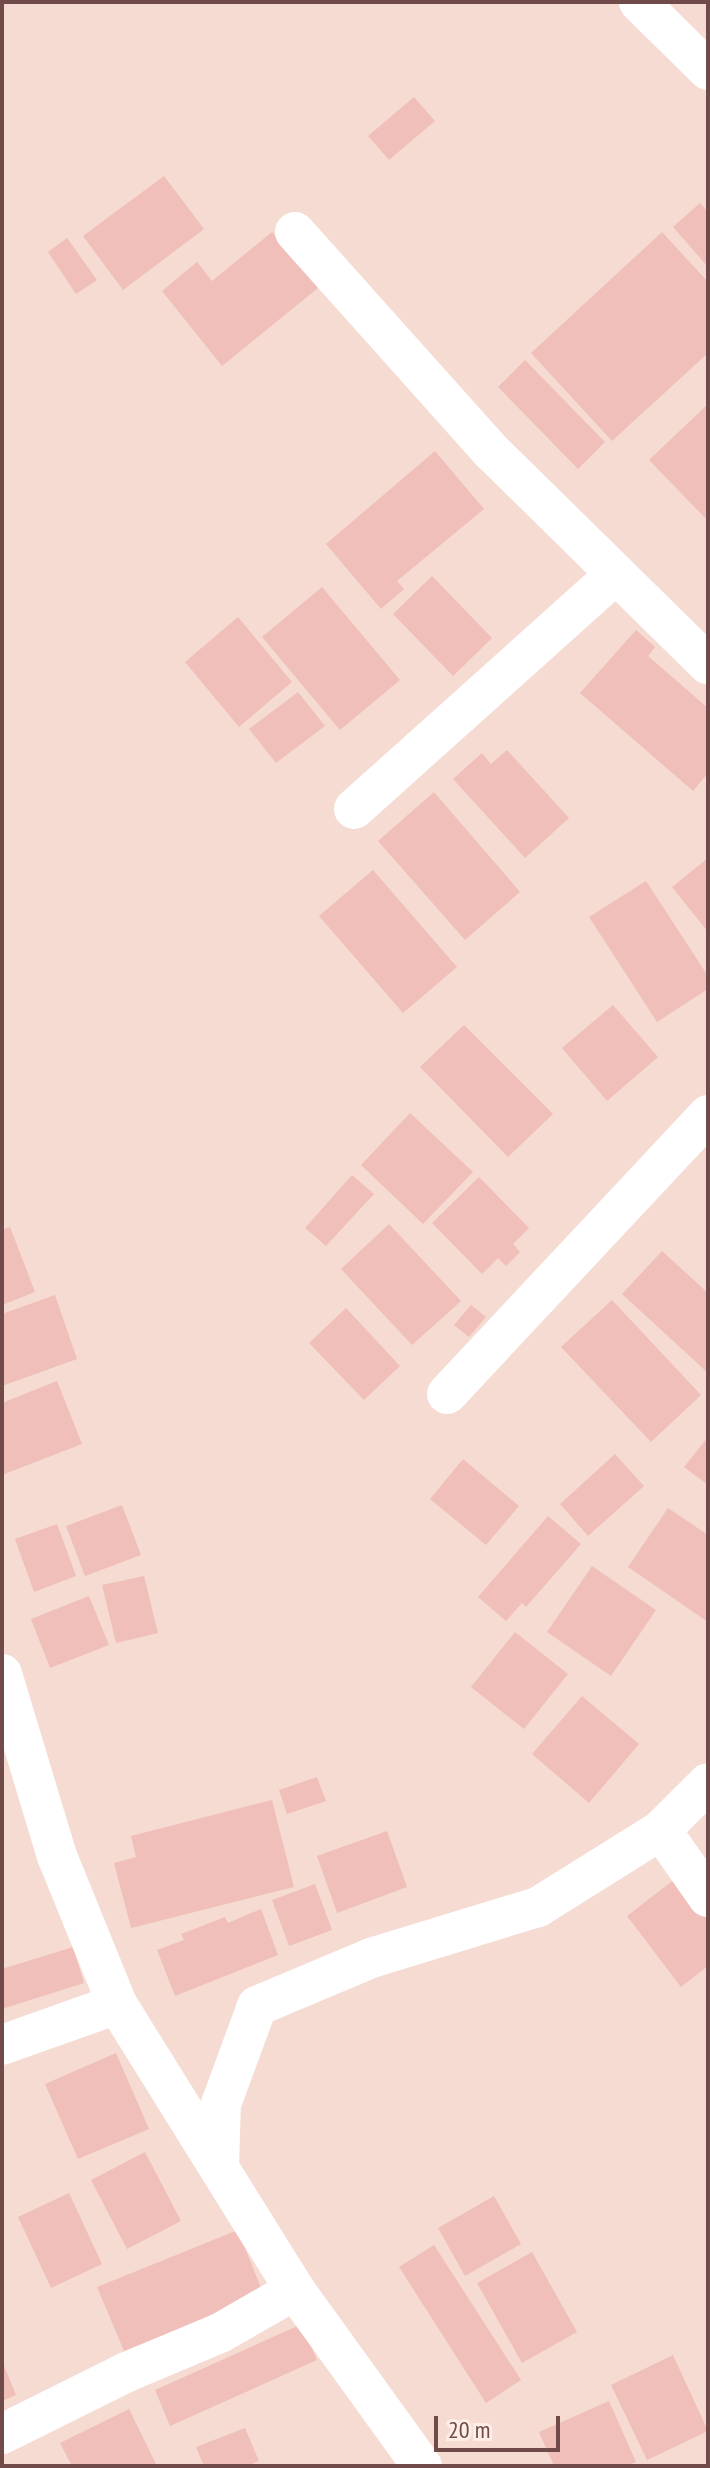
<!DOCTYPE html>
<html>
<head>
<meta charset="utf-8">
<style>
	body { margin:0 }
	#map { position:relative; width:710px; height:2468px; overflow:hidden; background:#fbe9e1; font-family:"PT Sans Narrow",sans-serif }
	div>[style] { position:absolute }
	[style*='--x'] { left:calc(var(--x)*1px); top:calc(var(--y)*1px); width:calc(var(--w)*1px); rotate:calc(var(--a)*1deg) }
	.residential>* { inset:0; background:#f5dbd2 }
	.building>* { inset:0; background:#f0bfb9 }
	.minor>* { height:40px; margin:-20px; padding:0 20px; transform-origin:20px; border-radius:20px; background:#fff }
	span { translate:-50% -50%; white-space:nowrap; text-align:center; line-height:1.15; -webkit-text-stroke:6px #ffeee6; paint-order:stroke }
	.frame { position:absolute; inset:0; border:4px solid #714b49; pointer-events:none }
	.scale { position:absolute; left:434px; top:2416px; width:126px; height:36px; box-sizing:border-box; border:4px solid #714b49; border-top:0; padding-left:10px; font-size:24px; line-height:28px; white-space:nowrap; color:#714b49; -webkit-text-stroke:6px #ffeee6; paint-order:stroke }
</style>
</head>
<body>
<div id="map">
	<div class="residential">
		<i style="clip-path:polygon(2px 2px,708px 2px,708px 2466px,2px 2466px)"></i>
	</div>
	<div class="building">
		<i style="clip-path:polygon(414px 97px,435px 121px,389px 160px,368px 136px)"></i>
		<i style="clip-path:polygon(164px 176px,204px 229px,123px 290px,83px 236px)"></i>
		<i style="clip-path:polygon(700px 203px,708px 212px,708px 267px,673px 227px)"></i>
		<i style="clip-path:polygon(272px 232px,318px 288px,222px 366px,162px 291px,197px 262px,212px 281px)"></i>
		<i style="clip-path:polygon(662px 232px,708px 282px,708px 353px,612px 441px,531px 353px)"></i>
		<i style="clip-path:polygon(67px 238px,97px 280px,76px 294px,48px 252px)"></i>
		<i style="clip-path:polygon(525px 360px,605px 442px,578px 469px,498px 387px)"></i>
		<i style="clip-path:polygon(708px 404px,708px 521px,649px 460px)"></i>
		<i style="clip-path:polygon(435px 451px,484px 509px,397px 581px,404px 589px,381px 609px,326px 544px)"></i>
		<i style="clip-path:polygon(432px 576px,492px 638px,453px 676px,393px 614px)"></i>
		<i style="clip-path:polygon(322px 587px,400px 680px,340px 730px,262px 637px)"></i>
		<i style="clip-path:polygon(238px 617px,292px 682px,239px 727px,185px 662px)"></i>
		<i style="clip-path:polygon(636px 630px,655px 647px,648px 656px,708px 708px,708px 773px,693px 791px,580px 693px)"></i>
		<i style="clip-path:polygon(298px 692px,325px 726px,276px 763px,249px 729px)"></i>
		<i style="clip-path:polygon(507px 750px,569px 818px,525px 858px,453px 779px,482px 753px,491px 764px)"></i>
		<i style="clip-path:polygon(434px 792px,520px 892px,465px 940px,378px 841px)"></i>
		<i style="clip-path:polygon(708px 858px,708px 932px,672px 887px)"></i>
		<i style="clip-path:polygon(373px 870px,457px 967px,403px 1013px,319px 916px)"></i>
		<i style="clip-path:polygon(646px 881px,708px 976px,708px 989px,657px 1022px,589px 917px)"></i>
		<i style="clip-path:polygon(613px 1005px,658px 1057px,607px 1101px,562px 1048px)"></i>
		<i style="clip-path:polygon(464px 1025px,553px 1114px,508px 1157px,420px 1067px)"></i>
		<i style="clip-path:polygon(410px 1113px,473px 1172px,423px 1224px,361px 1165px)"></i>
		<i style="clip-path:polygon(352px 1175px,374px 1194px,326px 1246px,305px 1228px)"></i>
		<i style="clip-path:polygon(479px 1177px,529px 1228px,513px 1244px,520px 1252px,506px 1266px,498px 1258px,482px 1274px,432px 1223px)"></i>
		<i style="clip-path:polygon(389px 1224px,461px 1301px,412px 1345px,341px 1269px)"></i>
		<i style="clip-path:polygon(10px 1227px,35px 1292px,2px 1305px,2px 1230px)"></i>
		<i style="clip-path:polygon(662px 1251px,708px 1293px,708px 1373px,622px 1294px)"></i>
		<i style="clip-path:polygon(55px 1295px,77px 1359px,2px 1386px,2px 1314px)"></i>
		<i style="clip-path:polygon(612px 1300px,701px 1395px,651px 1442px,561px 1347px)"></i>
		<i style="clip-path:polygon(471px 1305px,486px 1317px,469px 1337px,454px 1325px)"></i>
		<i style="clip-path:polygon(346px 1308px,400px 1366px,364px 1400px,309px 1343px)"></i>
		<i style="clip-path:polygon(57px 1381px,82px 1444px,2px 1475px,2px 1403px)"></i>
		<i style="clip-path:polygon(708px 1437px,708px 1485px,684px 1467px)"></i>
		<i style="clip-path:polygon(615px 1454px,644px 1486px,588px 1536px,560px 1504px)"></i>
		<i style="clip-path:polygon(463px 1459px,519px 1506px,486px 1545px,430px 1499px)"></i>
		<i style="clip-path:polygon(122px 1505px,141px 1555px,85px 1576px,66px 1526px)"></i>
		<i style="clip-path:polygon(668px 1508px,708px 1535px,708px 1622px,628px 1567px)"></i>
		<i style="clip-path:polygon(548px 1516px,581px 1544px,526px 1607px,522px 1603px,506px 1621px,478px 1597px)"></i>
		<i style="clip-path:polygon(57px 1524px,76px 1576px,34px 1592px,15px 1539px)"></i>
		<i style="clip-path:polygon(592px 1566px,656px 1610px,611px 1676px,547px 1632px)"></i>
		<i style="clip-path:polygon(144px 1576px,158px 1633px,116px 1643px,102px 1585px)"></i>
		<i style="clip-path:polygon(89px 1596px,109px 1645px,50px 1668px,31px 1619px)"></i>
		<i style="clip-path:polygon(515px 1632px,568px 1674px,524px 1729px,471px 1687px)"></i>
		<i style="clip-path:polygon(582px 1696px,639px 1744px,589px 1803px,532px 1754px)"></i>
		<i style="clip-path:polygon(317px 1777px,326px 1801px,287px 1814px,279px 1790px)"></i>
		<i style="clip-path:polygon(272px 1800px,294px 1887px,131px 1928px,114px 1863px,136px 1857px,131px 1836px)"></i>
		<i style="clip-path:polygon(387px 1831px,407px 1887px,337px 1913px,317px 1856px)"></i>
		<i style="clip-path:polygon(680px 1875px,708px 1912px,708px 1966px,681px 1987px,627px 1916px)"></i>
		<i style="clip-path:polygon(315px 1884px,332px 1930px,289px 1946px,272px 1900px)"></i>
		<i style="clip-path:polygon(261px 1909px,278px 1955px,175px 1996px,157px 1950px,184px 1940px,181px 1934px,225px 1917px,228px 1923px)"></i>
		<i style="clip-path:polygon(73px 1947px,84px 1983px,2px 2009px,2px 1969px)"></i>
		<i style="clip-path:polygon(116px 2053px,149px 2129px,78px 2159px,45px 2084px)"></i>
		<i style="clip-path:polygon(145px 2152px,181px 2221px,127px 2249px,91px 2180px)"></i>
		<i style="clip-path:polygon(69px 2193px,102px 2264px,51px 2288px,18px 2217px)"></i>
		<i style="clip-path:polygon(494px 2196px,521px 2244px,465px 2276px,438px 2228px)"></i>
		<i style="clip-path:polygon(238px 2230px,264px 2296px,124px 2351px,97px 2287px)"></i>
		<i style="clip-path:polygon(434px 2245px,521px 2380px,486px 2403px,399px 2267px)"></i>
		<i style="clip-path:polygon(532px 2252px,577px 2332px,522px 2363px,477px 2283px)"></i>
		<i style="clip-path:polygon(302px 2324px,317px 2360px,170px 2426px,155px 2390px)"></i>
		<i style="clip-path:polygon(673px 2355px,708px 2431px,647px 2460px,611px 2385px)"></i>
		<i style="clip-path:polygon(2px 2361px,16px 2395px,2px 2401px)"></i>
		<i style="clip-path:polygon(609px 2401px,636px 2462px,626px 2466px,554px 2466px,539px 2432px)"></i>
		<i style="clip-path:polygon(129px 2409px,157px 2466px,72px 2466px,60px 2443px)"></i>
		<i style="clip-path:polygon(245px 2428px,259px 2461px,247px 2466px,204px 2466px,196px 2447px)"></i>
	</div>
	<div class="minor">
		<i style="--x:639;--y:2;--w:97;--a:44.6"></i>
		<i style="--x:295;--y:232;--w:295;--a:48.2"></i>
		<i style="--x:492;--y:452;--w:303;--a:44.5"></i>
		<i style="--x:354;--y:809;--w:352;--a:-41.9"></i>
		<i style="--x:447;--y:1394;--w:382;--a:-46.9"></i>
		<i style="--x:2;--y:1674;--w:190;--a:73.2"></i>
		<i style="--x:57;--y:1856;--w:160;--a:67.9"></i>
		<i style="--x:117;--y:2004;--w:337;--a:58.1"></i>
		<i style="--x:295;--y:2290;--w:217;--a:54.2"></i>
		<i style="--x:661;--y:1830;--w:82;--a:55"></i>
		<i style="--x:2;--y:2045;--w:122;--a:-19.6"></i>
		<i style="--x:219;--y:2166;--w:62;--a:-88.2"></i>
		<i style="--x:221;--y:2104;--w:104;--a:-69.8"></i>
		<i style="--x:257;--y:2006;--w:124;--a:-22.8"></i>
		<i style="--x:371;--y:1958;--w:175;--a:-17"></i>
		<i style="--x:538;--y:1907;--w:145;--a:-32"></i>
		<i style="--x:661;--y:1830;--w:66;--a:-45"></i>
		<i style="--x:2;--y:2434;--w:140;--a:-26.4"></i>
		<i style="--x:127;--y:2372;--w:101;--a:-22.8"></i>
		<i style="--x:220;--y:2333;--w:86;--a:-29.8"></i>
	</div>
	<div class="frame"></div>
	<div class="scale">20 m</div>
</div>
</body>
</html>
